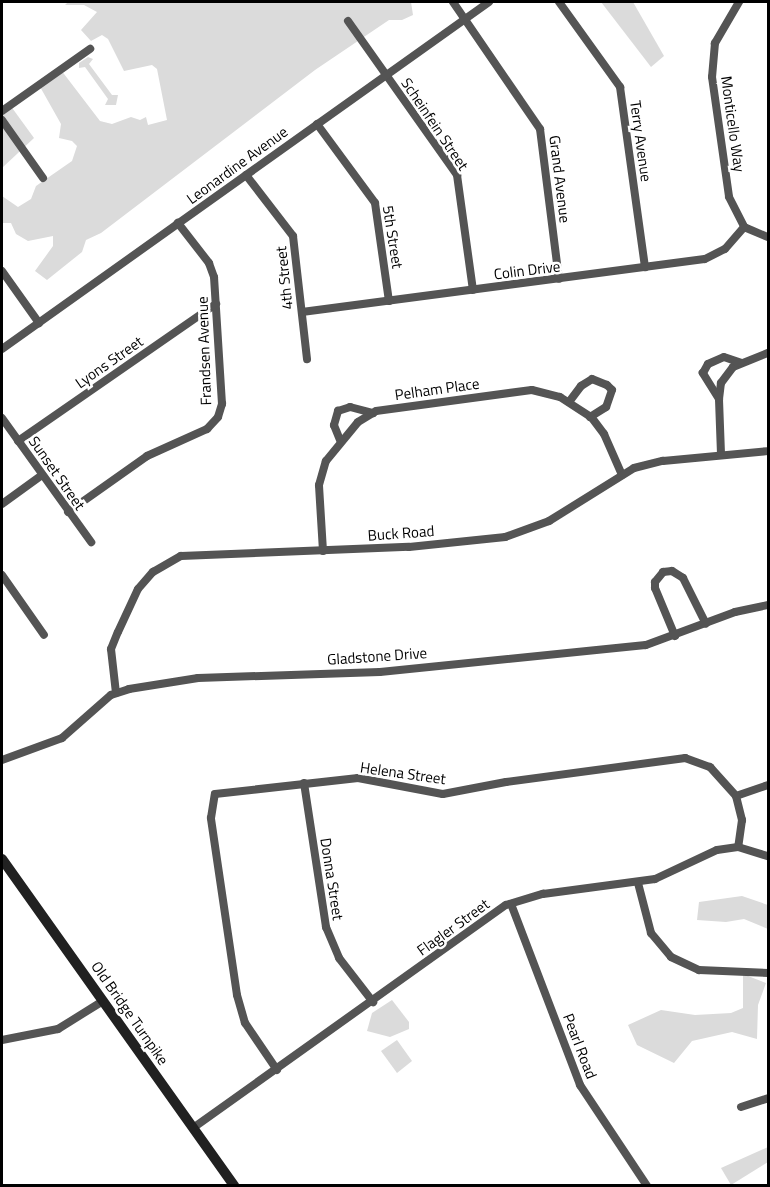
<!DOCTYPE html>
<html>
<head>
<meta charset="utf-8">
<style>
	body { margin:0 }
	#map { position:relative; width:770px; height:1187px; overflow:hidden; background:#fff; font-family:"Titillium Web",sans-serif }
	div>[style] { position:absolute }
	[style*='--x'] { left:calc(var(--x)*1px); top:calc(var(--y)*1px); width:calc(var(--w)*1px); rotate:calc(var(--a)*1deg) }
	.green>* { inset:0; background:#dbdbdb }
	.street>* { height:8px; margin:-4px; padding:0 4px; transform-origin:4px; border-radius:4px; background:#545454 }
	.secondary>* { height:10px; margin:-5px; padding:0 5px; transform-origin:5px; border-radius:5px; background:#212121 }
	span { translate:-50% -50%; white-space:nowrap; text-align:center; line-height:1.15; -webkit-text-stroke:5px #fff; paint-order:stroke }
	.street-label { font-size:15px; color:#000 }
	.frame { position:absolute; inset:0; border:3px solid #000; pointer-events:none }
</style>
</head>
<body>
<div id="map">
	<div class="green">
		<i style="clip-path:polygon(68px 2px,411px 2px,413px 15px,402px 20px,389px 20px,315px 70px,101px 233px,86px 240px,82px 252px,47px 280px,35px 271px,53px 246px,53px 236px,28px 241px,16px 234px,11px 223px,2px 223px,2px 196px,18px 207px,31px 199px,36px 186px,72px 161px,77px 146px,72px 141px,59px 138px,61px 124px,39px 85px,61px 70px,100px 121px,112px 124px,131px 117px,140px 120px,146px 117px,148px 125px,167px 120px,157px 69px,152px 65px,124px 71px,108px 39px,102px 35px,91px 41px,81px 30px,97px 12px,84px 5px,65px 5px)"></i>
		<i style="clip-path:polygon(601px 2px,633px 2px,664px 56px,651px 67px)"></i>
		<i style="clip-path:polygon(88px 57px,93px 59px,89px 64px,112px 95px,118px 95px,116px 105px,105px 105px,108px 99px,85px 67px,79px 68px,79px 63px)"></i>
		<i style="clip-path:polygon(10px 105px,34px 138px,2px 168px,2px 111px)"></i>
		<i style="clip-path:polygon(742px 896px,768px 905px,768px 929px,744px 919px,726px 922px,697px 920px,699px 902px)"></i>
		<i style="clip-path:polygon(743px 974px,766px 983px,758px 1005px,757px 1039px,732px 1032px,692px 1041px,674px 1063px,637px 1045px,628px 1025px,661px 1010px,695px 1015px,731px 1013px,743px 1008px)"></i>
		<i style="clip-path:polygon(392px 1000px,409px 1022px,409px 1029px,390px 1037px,367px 1031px,372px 1013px)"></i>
		<i style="clip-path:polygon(397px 1040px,412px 1061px,397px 1073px,381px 1051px)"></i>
		<i style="clip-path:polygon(768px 1147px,768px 1162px,731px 1185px,721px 1168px)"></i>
	</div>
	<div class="street">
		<i style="--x:453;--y:2;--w:154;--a:55.6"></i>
		<i style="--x:540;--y:129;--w:151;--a:82.8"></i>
		<i style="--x:559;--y:2;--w:105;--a:54.3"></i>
		<i style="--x:620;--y:87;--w:182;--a:82.1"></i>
		<i style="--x:739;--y:2;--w:48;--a:120.3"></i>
		<i style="--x:715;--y:43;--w:34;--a:95"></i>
		<i style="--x:712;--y:77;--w:121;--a:81.9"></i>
		<i style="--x:729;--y:197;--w:34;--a:63"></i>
		<i style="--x:744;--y:227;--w:26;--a:23"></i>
		<i style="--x:348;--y:21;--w:189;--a:54.7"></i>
		<i style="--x:457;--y:175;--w:116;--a:82.1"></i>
		<i style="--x:2;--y:111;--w:108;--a:-35.2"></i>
		<i style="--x:2;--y:120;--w:71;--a:54.7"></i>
		<i style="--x:317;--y:124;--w:98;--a:53.7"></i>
		<i style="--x:375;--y:203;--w:99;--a:81.9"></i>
		<i style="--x:246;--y:175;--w:77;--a:52.4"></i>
		<i style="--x:293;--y:236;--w:124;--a:83.5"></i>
		<i style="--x:2;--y:271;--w:64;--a:54.6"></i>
		<i style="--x:302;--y:312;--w:406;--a:-7.5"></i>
		<i style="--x:705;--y:259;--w:22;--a:-27"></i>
		<i style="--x:725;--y:249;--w:29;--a:-49"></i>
		<i style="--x:2;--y:349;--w:598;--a:-35.47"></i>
		<i style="--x:719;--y:399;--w:16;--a:-83"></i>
		<i style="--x:721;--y:383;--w:20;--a:-53"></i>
		<i style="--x:733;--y:367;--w:38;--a:-22"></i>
		<i style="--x:569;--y:402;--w:20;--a:-53"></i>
		<i style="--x:581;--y:386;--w:13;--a:-32"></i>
		<i style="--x:592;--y:379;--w:16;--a:22"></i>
		<i style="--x:607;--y:385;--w:7;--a:45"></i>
		<i style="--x:612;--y:390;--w:18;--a:109"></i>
		<i style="--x:606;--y:407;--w:19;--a:148"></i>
		<i style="--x:2;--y:418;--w:153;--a:54.3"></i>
		<i style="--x:340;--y:440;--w:16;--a:-112"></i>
		<i style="--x:334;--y:425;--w:15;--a:-74"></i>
		<i style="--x:338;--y:411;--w:13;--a:-18"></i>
		<i style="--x:350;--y:407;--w:24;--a:15"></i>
		<i style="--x:18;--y:441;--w:241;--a:-34.7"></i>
		<i style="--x:721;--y:454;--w:55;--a:-92.1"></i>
		<i style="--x:719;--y:399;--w:31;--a:-122"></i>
		<i style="--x:703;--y:373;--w:10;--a:-61"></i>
		<i style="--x:708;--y:364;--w:17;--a:-24"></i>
		<i style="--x:724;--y:357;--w:18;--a:19"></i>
		<i style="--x:2;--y:504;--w:49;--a:-35.9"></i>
		<i style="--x:68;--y:512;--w:97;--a:-35.3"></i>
		<i style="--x:147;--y:456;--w:66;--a:-24.2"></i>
		<i style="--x:207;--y:429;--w:16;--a:-47"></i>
		<i style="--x:218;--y:417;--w:14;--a:-73"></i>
		<i style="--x:222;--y:404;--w:127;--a:-93.6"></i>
		<i style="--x:214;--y:277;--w:15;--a:-110"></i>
		<i style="--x:209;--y:263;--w:51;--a:-127.8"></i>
		<i style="--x:323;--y:551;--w:66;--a:-93.5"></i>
		<i style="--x:319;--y:485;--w:25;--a:-74"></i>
		<i style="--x:326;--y:461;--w:50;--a:-50.6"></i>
		<i style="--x:358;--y:422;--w:21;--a:-31"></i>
		<i style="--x:376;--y:411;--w:157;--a:-7.7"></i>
		<i style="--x:532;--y:390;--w:29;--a:14"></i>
		<i style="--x:560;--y:397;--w:38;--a:33"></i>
		<i style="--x:592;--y:418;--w:20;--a:53"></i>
		<i style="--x:604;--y:434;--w:45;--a:66.3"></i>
		<i style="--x:2;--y:575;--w:73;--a:55"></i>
		<i style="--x:675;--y:636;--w:52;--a:-112.6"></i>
		<i style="--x:655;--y:588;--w:6;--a:-90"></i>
		<i style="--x:655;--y:582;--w:13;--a:-51"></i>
		<i style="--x:663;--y:572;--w:9;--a:-6"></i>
		<i style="--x:672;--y:571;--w:13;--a:32"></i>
		<i style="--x:683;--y:578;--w:51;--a:63.4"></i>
		<i style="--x:116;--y:693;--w:44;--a:-96.5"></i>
		<i style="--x:111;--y:649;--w:18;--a:-68"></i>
		<i style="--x:118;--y:632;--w:47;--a:-65.1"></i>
		<i style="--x:138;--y:589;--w:23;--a:-49"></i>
		<i style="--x:153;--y:572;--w:32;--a:-30"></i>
		<i style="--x:181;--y:556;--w:228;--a:-2.3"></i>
		<i style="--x:409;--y:547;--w:97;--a:-5.9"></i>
		<i style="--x:505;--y:537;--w:47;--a:-20"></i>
		<i style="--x:549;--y:521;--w:100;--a:-31.9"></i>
		<i style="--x:634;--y:468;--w:30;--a:-14"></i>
		<i style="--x:663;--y:461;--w:105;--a:-5.4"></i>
		<i style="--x:2;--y:760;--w:64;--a:-20.1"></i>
		<i style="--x:62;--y:738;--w:65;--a:-41.3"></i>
		<i style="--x:111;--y:695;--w:19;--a:-18"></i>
		<i style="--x:129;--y:689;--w:70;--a:-9.1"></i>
		<i style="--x:198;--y:678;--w:182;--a:-1.9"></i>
		<i style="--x:380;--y:672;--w:267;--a:-5.8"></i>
		<i style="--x:646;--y:645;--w:95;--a:-20.3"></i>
		<i style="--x:735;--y:612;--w:34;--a:-12"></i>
		<i style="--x:304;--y:783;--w:146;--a:81.3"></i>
		<i style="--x:326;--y:927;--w:34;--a:67"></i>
		<i style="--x:339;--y:958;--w:56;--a:52.3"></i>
		<i style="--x:736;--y:796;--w:34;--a:-19"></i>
		<i style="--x:638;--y:883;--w:52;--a:75.4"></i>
		<i style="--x:651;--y:933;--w:31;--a:50"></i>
		<i style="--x:671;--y:957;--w:31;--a:25"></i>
		<i style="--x:699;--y:970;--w:69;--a:2.5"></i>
		<i style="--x:511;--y:904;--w:194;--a:69.1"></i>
		<i style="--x:580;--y:1085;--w:121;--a:56.4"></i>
		<i style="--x:2;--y:1040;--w:57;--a:-11.1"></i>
		<i style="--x:58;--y:1029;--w:53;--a:-31.9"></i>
		<i style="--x:277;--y:1070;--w:57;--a:-124.2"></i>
		<i style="--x:245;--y:1023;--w:29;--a:-106"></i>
		<i style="--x:237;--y:995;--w:179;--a:-98.4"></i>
		<i style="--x:211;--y:818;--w:24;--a:-81"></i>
		<i style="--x:215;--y:794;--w:144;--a:-6.4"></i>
		<i style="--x:358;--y:778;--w:86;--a:10.7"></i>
		<i style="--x:443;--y:794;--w:64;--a:-10.8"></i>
		<i style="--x:506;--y:782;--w:181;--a:-7.6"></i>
		<i style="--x:685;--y:758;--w:27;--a:20"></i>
		<i style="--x:710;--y:767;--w:39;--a:48"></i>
		<i style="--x:736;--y:796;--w:25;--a:76"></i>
		<i style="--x:742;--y:820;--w:27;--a:98"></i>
		<i style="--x:741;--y:1107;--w:28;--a:-18"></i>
		<i style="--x:193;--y:1128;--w:384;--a:-35.5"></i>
		<i style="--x:506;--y:905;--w:39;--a:-17"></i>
		<i style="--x:543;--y:894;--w:113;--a:-7.6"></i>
		<i style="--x:655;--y:879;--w:68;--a:-25.1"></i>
		<i style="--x:717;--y:850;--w:21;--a:-8"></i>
		<i style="--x:738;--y:847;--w:31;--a:17"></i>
	</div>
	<div class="secondary">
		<i style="--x:2;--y:859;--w:401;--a:54.6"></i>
	</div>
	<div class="street-label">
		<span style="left:435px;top:124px;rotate:56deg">Scheinfein Street</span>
		<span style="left:733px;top:124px;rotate:82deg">Monticello Way</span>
		<span style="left:641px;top:141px;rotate:82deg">Terry Avenue</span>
		<span style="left:237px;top:165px;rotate:-36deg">Leonardine Avenue</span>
		<span style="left:560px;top:179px;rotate:83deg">Grand Avenue</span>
		<span style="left:393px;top:237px;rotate:81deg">5th Street</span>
		<span style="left:527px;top:270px;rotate:-7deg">Colin Drive</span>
		<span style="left:284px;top:278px;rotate:-96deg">4th Street</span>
		<span style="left:204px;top:351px;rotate:-92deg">Frandsen Avenue</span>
		<span style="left:109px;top:362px;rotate:-35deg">Lyons Street</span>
		<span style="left:437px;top:389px;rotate:-8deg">Pelham Place</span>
		<span style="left:57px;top:473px;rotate:55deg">Sunset Street</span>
		<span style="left:401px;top:533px;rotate:-4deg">Buck Road</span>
		<span style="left:377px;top:656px;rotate:-4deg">Gladstone Drive</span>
		<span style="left:403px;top:773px;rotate:8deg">Helena Street</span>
		<span style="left:332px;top:879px;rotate:81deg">Donna Street</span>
		<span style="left:453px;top:927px;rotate:-36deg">Flagler Street</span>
		<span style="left:130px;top:1013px;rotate:55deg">Old Bridge Turnpike</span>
		<span style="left:580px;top:1046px;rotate:69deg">Pearl Road</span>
	</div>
	<div class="frame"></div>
</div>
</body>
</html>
